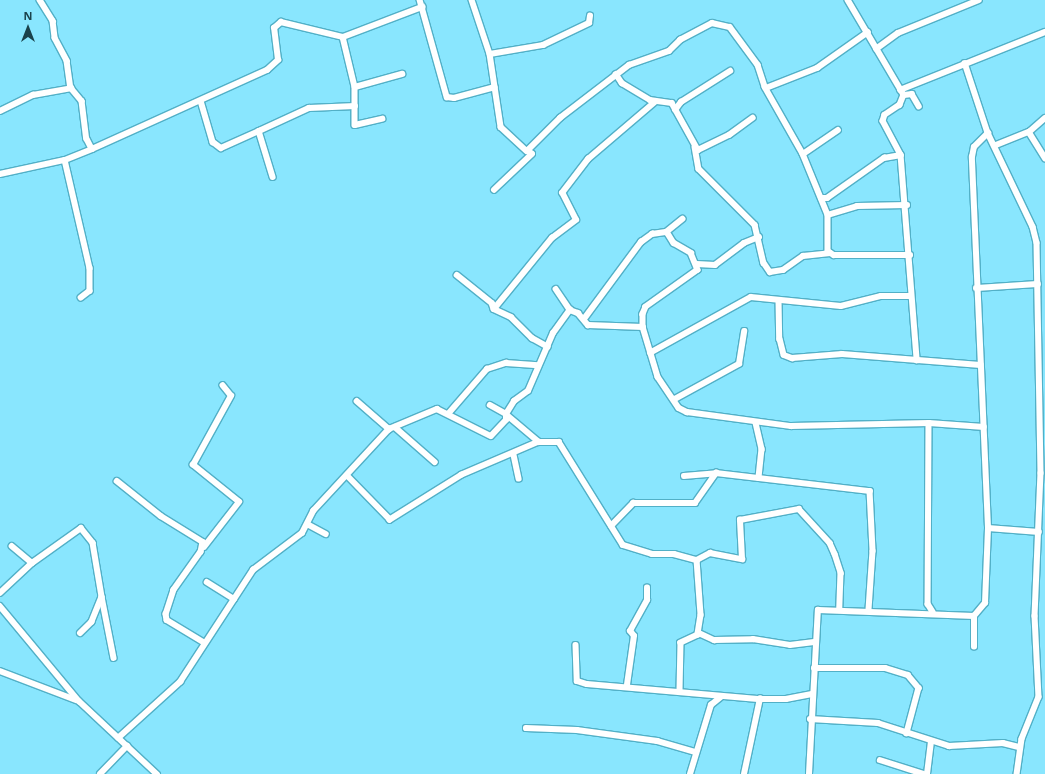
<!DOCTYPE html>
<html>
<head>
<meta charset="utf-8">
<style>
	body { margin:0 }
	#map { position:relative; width:1045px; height:774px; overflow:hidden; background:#89e6fe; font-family:"Open Sans",sans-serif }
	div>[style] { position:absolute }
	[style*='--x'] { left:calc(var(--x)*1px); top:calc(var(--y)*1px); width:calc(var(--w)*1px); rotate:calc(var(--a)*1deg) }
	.roads { filter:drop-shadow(1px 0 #52b0c7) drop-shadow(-1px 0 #52b0c7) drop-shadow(0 1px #52b0c7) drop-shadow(0 -1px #52b0c7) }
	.minor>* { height:5.5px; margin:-2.75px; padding:0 2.75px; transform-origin:2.75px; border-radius:2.75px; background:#fff }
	span { translate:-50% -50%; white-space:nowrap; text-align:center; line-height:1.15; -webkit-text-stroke:3px #89e6fe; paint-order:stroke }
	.north { position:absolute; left:8px; top:8px; width:40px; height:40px; -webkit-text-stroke:3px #89e6fe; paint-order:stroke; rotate:0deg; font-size:11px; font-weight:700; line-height:16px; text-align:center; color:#1a424b }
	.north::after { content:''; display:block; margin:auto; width:14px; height:18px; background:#1a424b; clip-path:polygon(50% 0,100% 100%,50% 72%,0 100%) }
</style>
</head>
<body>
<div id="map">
	<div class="roads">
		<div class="minor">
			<i style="--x:40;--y:0;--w:25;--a:58"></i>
			<i style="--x:53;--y:21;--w:17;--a:83"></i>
			<i style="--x:55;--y:38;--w:26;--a:62"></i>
			<i style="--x:67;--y:61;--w:27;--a:82"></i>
			<i style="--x:420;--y:0;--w:101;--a:74.4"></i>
			<i style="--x:447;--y:97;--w:7;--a:8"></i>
			<i style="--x:454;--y:98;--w:42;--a:-15"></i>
			<i style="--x:472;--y:0;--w:57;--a:71.6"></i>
			<i style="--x:490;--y:54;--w:54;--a:-9.6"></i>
			<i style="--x:543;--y:45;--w:51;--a:-25.6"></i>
			<i style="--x:589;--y:23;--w:7;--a:-82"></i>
			<i style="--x:848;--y:0;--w:110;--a:59.5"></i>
			<i style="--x:904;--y:95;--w:11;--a:112"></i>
			<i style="--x:900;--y:105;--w:18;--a:146"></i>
			<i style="--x:885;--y:115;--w:6;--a:108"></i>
			<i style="--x:883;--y:121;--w:38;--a:62"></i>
			<i style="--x:343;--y:37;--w:51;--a:76.5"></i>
			<i style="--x:355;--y:87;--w:38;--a:90"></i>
			<i style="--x:355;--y:125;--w:28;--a:-13"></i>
			<i style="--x:876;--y:49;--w:27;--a:-36"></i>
			<i style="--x:898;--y:33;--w:87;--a:-22.2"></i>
			<i style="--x:490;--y:54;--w:74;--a:81.4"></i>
			<i style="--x:501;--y:127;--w:35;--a:43"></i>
			<i style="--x:527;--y:151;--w:47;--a:-45"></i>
			<i style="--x:560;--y:118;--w:87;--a:-37.5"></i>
			<i style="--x:629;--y:65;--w:42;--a:-19.3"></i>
			<i style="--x:669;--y:51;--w:16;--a:-45"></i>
			<i style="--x:680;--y:40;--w:36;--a:-28"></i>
			<i style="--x:712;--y:23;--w:18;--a:13"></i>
			<i style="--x:730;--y:27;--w:47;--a:53.6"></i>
			<i style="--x:758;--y:65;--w:23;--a:72"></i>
			<i style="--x:765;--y:87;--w:77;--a:60.4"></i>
			<i style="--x:803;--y:154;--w:66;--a:67.7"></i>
			<i style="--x:828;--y:215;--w:36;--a:90"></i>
			<i style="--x:828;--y:251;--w:7;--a:34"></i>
			<i style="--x:834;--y:255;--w:76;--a:0"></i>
			<i style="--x:965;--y:63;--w:74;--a:71.8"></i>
			<i style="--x:988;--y:133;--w:104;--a:64.4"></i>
			<i style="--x:1033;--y:227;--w:16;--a:76"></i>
			<i style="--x:1037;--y:243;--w:230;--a:89"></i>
			<i style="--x:1041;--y:473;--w:143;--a:92.4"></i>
			<i style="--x:1035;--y:616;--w:81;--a:87.2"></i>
			<i style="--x:1039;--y:697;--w:45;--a:112"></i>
			<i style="--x:1022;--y:739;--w:35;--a:98"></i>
			<i style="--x:616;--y:74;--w:11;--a:56"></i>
			<i style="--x:622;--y:83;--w:33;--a:31"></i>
			<i style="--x:650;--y:100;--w:22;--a:8"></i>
			<i style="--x:672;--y:103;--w:54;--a:61"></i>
			<i style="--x:698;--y:150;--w:34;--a:-26"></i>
			<i style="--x:729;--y:135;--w:29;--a:-36"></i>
			<i style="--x:355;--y:87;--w:49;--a:-15.5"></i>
			<i style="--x:766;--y:88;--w:55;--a:-21.4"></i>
			<i style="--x:817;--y:68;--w:62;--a:-35.2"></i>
			<i style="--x:900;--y:90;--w:156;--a:-21.8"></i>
			<i style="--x:904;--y:95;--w:8;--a:-7"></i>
			<i style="--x:912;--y:94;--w:14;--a:60"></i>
			<i style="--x:201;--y:101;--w:43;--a:73.7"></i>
			<i style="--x:213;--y:142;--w:10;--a:37"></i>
			<i style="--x:221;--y:148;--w:42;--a:-24.1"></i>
			<i style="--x:259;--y:131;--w:48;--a:73.1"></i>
			<i style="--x:675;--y:110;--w:10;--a:-53"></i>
			<i style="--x:681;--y:102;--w:58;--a:-32.3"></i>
			<i style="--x:0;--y:111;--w:37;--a:-26"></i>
			<i style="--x:33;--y:95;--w:39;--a:-10"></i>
			<i style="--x:71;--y:88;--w:17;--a:50"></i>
			<i style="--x:82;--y:101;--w:38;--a:83"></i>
			<i style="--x:87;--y:139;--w:11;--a:63"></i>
			<i style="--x:259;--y:131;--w:55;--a:-24.7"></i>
			<i style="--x:309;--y:108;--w:46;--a:-2.5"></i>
			<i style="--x:1029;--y:132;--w:31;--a:58"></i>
			<i style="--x:996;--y:145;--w:35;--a:-22"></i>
			<i style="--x:1029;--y:132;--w:21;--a:-41"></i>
			<i style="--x:695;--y:147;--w:22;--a:80"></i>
			<i style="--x:699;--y:169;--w:79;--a:45"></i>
			<i style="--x:755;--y:225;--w:39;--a:77"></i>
			<i style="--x:764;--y:263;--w:11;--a:56"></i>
			<i style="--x:770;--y:272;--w:13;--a:-9"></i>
			<i style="--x:783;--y:270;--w:24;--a:-35"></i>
			<i style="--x:803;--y:256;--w:27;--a:-6"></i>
			<i style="--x:803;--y:154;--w:42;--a:-34.4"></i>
			<i style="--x:65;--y:160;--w:111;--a:77"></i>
			<i style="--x:90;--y:268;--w:23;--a:90"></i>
			<i style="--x:90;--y:291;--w:11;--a:142"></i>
			<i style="--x:0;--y:174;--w:66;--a:-12.2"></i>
			<i style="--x:65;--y:160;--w:29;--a:-22"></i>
			<i style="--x:92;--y:149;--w:192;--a:-24.3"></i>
			<i style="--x:267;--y:70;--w:15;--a:-42"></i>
			<i style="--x:278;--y:60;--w:32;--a:-97"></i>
			<i style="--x:274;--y:28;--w:9;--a:-41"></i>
			<i style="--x:281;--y:22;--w:64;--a:13.6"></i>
			<i style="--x:343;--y:37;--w:85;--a:-20.8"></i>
			<i style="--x:494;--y:190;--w:52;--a:-43.5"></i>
			<i style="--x:532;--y:154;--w:6;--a:-149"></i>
			<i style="--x:821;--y:198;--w:6;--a:0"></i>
			<i style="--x:827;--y:198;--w:70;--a:-35.1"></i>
			<i style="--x:884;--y:158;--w:17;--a:-10"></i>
			<i style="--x:901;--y:155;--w:206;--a:85.5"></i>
			<i style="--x:828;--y:215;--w:30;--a:-17"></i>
			<i style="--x:857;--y:206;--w:50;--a:-1.1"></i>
			<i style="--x:683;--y:219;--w:21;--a:141"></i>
			<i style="--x:667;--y:232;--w:13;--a:58"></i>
			<i style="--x:674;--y:243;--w:20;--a:30"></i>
			<i style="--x:691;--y:253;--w:18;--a:68"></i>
			<i style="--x:698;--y:270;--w:64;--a:144.6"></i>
			<i style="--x:646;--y:307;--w:8;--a:113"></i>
			<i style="--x:643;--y:314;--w:13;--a:90"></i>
			<i style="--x:643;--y:327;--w:52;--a:73.3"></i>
			<i style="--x:658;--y:377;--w:37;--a:56"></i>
			<i style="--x:679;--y:408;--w:9;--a:27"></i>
			<i style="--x:687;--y:412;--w:105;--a:7.7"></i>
			<i style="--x:791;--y:426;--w:138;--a:-1.2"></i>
			<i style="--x:929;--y:423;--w:55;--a:4.2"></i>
			<i style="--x:697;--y:264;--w:18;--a:3"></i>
			<i style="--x:715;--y:265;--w:36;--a:-37"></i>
			<i style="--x:744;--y:243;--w:16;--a:-22"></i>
			<i style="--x:457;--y:275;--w:45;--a:38.7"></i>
			<i style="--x:492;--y:303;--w:6;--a:72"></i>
			<i style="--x:494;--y:309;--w:19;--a:25"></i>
			<i style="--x:511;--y:317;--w:30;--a:45"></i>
			<i style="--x:532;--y:338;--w:18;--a:29"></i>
			<i style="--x:976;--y:288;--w:62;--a:-3.7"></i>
			<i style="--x:556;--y:289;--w:25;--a:56"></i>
			<i style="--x:779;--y:300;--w:39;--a:89"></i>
			<i style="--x:780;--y:339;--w:16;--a:76"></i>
			<i style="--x:784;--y:355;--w:9;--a:21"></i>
			<i style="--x:792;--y:358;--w:50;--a:-4.6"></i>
			<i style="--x:842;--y:354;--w:139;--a:4.5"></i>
			<i style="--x:494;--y:309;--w:92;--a:-50.8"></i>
			<i style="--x:552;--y:238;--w:30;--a:-37"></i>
			<i style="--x:576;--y:220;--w:30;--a:-117"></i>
			<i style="--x:562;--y:193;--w:43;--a:-52.6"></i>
			<i style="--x:588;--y:159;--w:88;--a:-40.4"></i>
			<i style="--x:584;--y:319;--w:96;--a:-53.5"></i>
			<i style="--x:641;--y:242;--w:14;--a:-36"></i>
			<i style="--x:652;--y:234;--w:15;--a:-8"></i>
			<i style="--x:650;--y:353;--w:115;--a:-29"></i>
			<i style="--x:751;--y:297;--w:90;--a:5.7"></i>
			<i style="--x:841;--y:306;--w:41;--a:-14"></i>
			<i style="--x:881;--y:296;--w:29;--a:0"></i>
			<i style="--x:675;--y:399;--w:73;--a:-28.7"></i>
			<i style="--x:739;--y:364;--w:33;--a:-81"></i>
			<i style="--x:357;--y:401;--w:43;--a:41.2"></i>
			<i style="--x:490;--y:405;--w:18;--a:29"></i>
			<i style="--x:506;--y:414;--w:15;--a:-58"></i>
			<i style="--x:514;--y:401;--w:17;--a:-36"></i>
			<i style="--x:528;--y:391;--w:63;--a:-66.7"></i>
			<i style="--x:553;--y:333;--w:29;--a:-54"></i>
			<i style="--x:570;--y:310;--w:9;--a:21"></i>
			<i style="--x:578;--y:313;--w:16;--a:50"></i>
			<i style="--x:588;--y:325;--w:55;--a:2.1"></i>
			<i style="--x:449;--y:413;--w:58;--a:-49.2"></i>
			<i style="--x:487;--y:369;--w:20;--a:-18"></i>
			<i style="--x:506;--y:363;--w:32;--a:4"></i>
			<i style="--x:756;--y:423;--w:27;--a:77"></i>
			<i style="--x:762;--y:449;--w:29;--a:96"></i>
			<i style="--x:929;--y:423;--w:181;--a:90.3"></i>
			<i style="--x:928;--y:604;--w:9;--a:58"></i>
			<i style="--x:395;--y:427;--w:53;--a:41.2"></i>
			<i style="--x:539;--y:442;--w:20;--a:0"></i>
			<i style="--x:559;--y:442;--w:121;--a:58.1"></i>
			<i style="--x:623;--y:545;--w:30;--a:17"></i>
			<i style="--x:652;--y:554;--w:22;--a:0"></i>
			<i style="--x:674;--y:554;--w:24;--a:15"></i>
			<i style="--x:697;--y:560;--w:55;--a:85.8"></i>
			<i style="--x:701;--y:615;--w:20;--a:99"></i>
			<i style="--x:698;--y:635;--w:19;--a:155"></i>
			<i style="--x:681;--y:643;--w:49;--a:91.2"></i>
			<i style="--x:514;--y:455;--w:24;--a:78"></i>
			<i style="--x:684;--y:476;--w:32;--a:-5"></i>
			<i style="--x:716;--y:473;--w:155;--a:6.7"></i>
			<i style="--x:870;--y:491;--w:60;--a:87.1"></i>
			<i style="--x:873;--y:551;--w:59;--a:93.9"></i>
			<i style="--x:117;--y:481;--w:56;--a:38.5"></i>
			<i style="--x:161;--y:516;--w:49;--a:31.8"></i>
			<i style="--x:203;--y:542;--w:10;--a:101"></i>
			<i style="--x:201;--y:552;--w:47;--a:125.4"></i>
			<i style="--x:174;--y:590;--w:25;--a:108"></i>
			<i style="--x:166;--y:614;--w:6;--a:81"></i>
			<i style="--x:167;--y:620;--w:44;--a:31.2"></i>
			<i style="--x:309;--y:525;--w:19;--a:28"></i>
			<i style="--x:611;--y:526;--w:32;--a:-46"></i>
			<i style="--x:633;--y:503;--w:62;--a:0"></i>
			<i style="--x:695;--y:503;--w:37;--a:-55"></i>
			<i style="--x:988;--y:528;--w:51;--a:4.5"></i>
			<i style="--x:12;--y:546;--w:26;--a:40"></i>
			<i style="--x:204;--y:547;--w:57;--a:-52.1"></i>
			<i style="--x:239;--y:502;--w:59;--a:-141.2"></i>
			<i style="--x:193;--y:465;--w:79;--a:-61.2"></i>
			<i style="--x:231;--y:396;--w:13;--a:-129"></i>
			<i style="--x:697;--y:560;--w:15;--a:-28"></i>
			<i style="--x:710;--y:553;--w:33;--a:11"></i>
			<i style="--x:742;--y:559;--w:39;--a:-93"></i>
			<i style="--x:740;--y:520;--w:60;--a:-10.6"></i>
			<i style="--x:799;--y:509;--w:46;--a:47.6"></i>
			<i style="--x:830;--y:543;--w:12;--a:66"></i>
			<i style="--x:835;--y:554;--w:20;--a:72"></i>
			<i style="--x:841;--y:573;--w:36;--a:92"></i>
			<i style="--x:207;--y:582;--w:32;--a:32"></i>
			<i style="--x:0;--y:593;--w:44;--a:-43.2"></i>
			<i style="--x:32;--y:563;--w:60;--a:-35.5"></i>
			<i style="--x:81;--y:528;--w:19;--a:51"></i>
			<i style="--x:93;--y:543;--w:55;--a:80.5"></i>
			<i style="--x:102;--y:597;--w:27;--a:112"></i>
			<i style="--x:92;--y:622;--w:16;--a:135"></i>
			<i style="--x:102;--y:597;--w:62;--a:78.9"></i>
			<i style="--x:0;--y:606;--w:124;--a:50.3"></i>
			<i style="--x:79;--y:701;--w:107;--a:43.1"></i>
			<i style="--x:699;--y:633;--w:17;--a:25"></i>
			<i style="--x:714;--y:640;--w:39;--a:-1"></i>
			<i style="--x:753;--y:639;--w:37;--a:9"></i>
			<i style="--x:790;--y:645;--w:24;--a:-7"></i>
			<i style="--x:576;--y:645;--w:36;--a:88"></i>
			<i style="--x:577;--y:681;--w:10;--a:17"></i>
			<i style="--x:587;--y:684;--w:174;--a:5"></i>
			<i style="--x:760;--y:699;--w:26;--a:0"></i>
			<i style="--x:786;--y:699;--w:26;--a:-11"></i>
			<i style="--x:974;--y:647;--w:31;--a:-90"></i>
			<i style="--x:814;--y:668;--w:71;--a:0"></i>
			<i style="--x:885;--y:668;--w:24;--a:17"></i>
			<i style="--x:908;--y:675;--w:17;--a:50"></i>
			<i style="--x:919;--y:688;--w:47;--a:104.9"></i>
			<i style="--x:0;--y:671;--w:81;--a:20.9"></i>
			<i style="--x:627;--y:685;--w:49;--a:-81.9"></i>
			<i style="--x:634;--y:636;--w:6;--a:-129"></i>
			<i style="--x:630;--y:631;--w:35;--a:-61"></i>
			<i style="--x:647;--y:600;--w:12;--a:-90"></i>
			<i style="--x:810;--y:719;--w:68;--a:3.4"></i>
			<i style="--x:878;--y:723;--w:75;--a:17.9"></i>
			<i style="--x:949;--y:746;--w:54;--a:-3.2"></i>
			<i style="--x:1003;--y:743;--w:16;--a:14"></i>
			<i style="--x:526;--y:728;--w:51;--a:2.2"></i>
			<i style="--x:577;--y:730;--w:81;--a:7.8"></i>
			<i style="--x:657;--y:741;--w:40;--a:16"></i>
			<i style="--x:118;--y:738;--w:84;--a:-42.1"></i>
			<i style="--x:180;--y:682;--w:134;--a:-56.9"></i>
			<i style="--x:253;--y:570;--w:61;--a:-37.1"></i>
			<i style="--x:302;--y:533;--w:25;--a:-63"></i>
			<i style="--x:313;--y:511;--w:112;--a:-47.2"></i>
			<i style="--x:389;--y:429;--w:52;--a:-22.6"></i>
			<i style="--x:437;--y:409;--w:60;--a:26.6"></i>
			<i style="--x:491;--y:436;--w:22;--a:-47"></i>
			<i style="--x:506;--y:420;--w:6;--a:-90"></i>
			<i style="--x:506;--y:414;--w:43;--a:40.3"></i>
			<i style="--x:539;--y:442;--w:84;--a:156.8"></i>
			<i style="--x:462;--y:475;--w:85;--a:148"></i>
			<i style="--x:390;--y:520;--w:60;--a:-134.3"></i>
			<i style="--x:880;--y:760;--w:46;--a:17.7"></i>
			<i style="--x:100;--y:774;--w:39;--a:-46"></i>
			<i style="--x:690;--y:774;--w:72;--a:-73.1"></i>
			<i style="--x:711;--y:705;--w:13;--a:-39"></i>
			<i style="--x:744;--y:774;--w:77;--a:-78"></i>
			<i style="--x:809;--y:774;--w:164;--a:-86.9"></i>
			<i style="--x:818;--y:610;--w:156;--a:2.2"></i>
			<i style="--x:974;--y:616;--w:17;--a:-50"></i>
			<i style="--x:985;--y:603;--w:75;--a:-87.7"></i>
			<i style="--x:988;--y:528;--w:371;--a:-92.5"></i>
			<i style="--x:972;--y:157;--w:10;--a:-79"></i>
			<i style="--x:974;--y:147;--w:20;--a:-45"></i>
			<i style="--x:927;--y:774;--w:32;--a:-83"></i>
		</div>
	</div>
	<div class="north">N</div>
</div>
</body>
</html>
